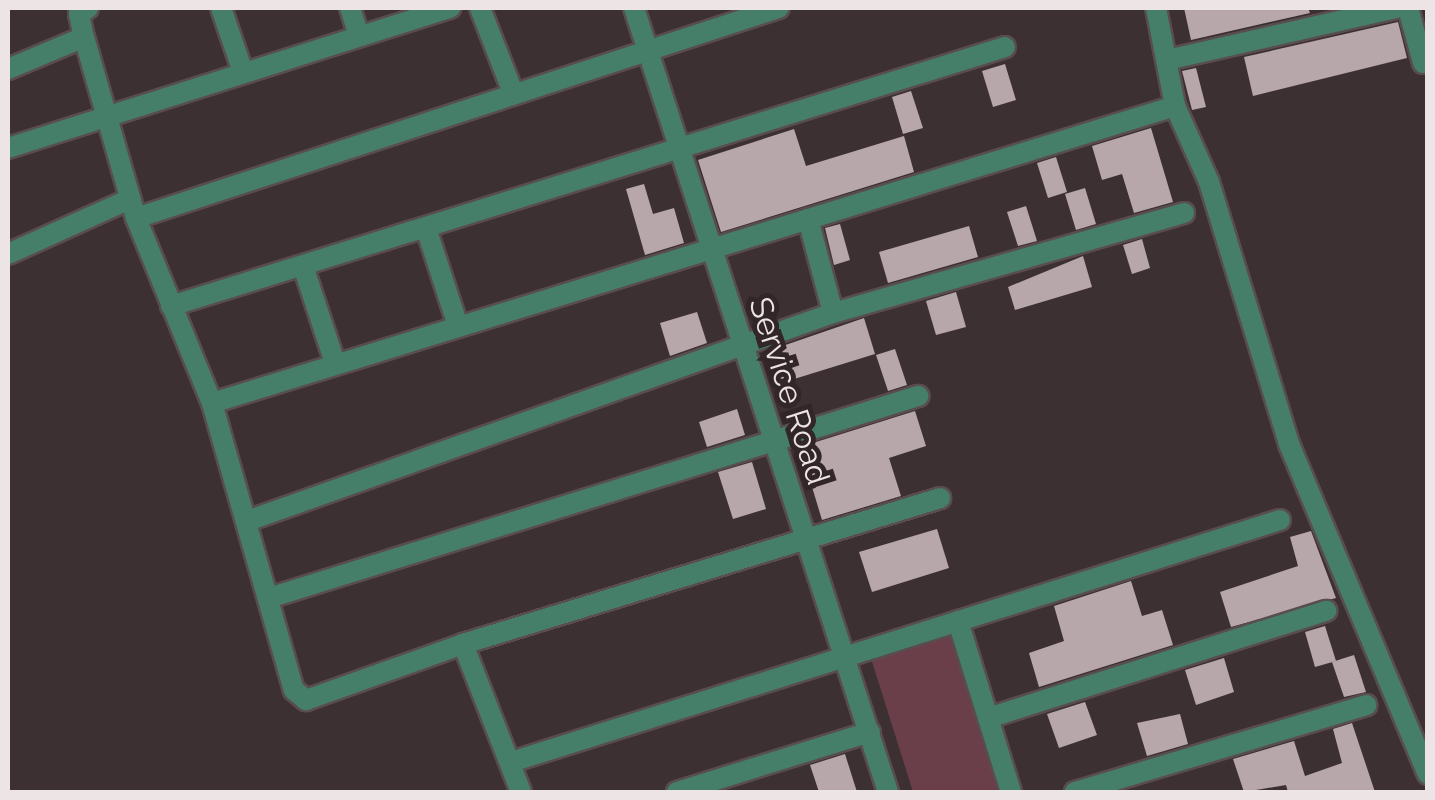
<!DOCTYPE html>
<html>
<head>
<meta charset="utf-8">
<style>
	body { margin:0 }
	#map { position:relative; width:1435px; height:800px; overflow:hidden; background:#3d3033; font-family:Raleway,sans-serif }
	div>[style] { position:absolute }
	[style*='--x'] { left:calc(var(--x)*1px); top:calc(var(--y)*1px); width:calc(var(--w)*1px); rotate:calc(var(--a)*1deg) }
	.green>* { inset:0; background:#6b3f4a }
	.building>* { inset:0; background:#b7a6aa }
	.roads { filter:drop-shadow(2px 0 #594d50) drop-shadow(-2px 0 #594d50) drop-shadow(0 2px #594d50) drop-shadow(0 -2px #594d50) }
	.minor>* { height:20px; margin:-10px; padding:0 10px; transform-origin:10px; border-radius:10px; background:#457f69 }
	span { translate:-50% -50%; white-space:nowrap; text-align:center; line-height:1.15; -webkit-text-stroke:10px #322629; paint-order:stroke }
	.street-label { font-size:32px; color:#ede4e6 }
	.frame { position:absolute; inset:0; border:10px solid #ede4e6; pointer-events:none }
</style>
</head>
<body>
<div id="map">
	<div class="green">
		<i style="clip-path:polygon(949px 631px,999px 792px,913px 792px,870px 655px)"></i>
	</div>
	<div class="building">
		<i style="clip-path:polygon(1184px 8px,1308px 8px,1310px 13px,1191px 40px)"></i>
		<i style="clip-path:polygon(1398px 22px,1407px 58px,1253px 96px,1244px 57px)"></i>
		<i style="clip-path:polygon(1005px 64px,1016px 100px,993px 107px,982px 71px)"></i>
		<i style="clip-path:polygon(1196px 68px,1206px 107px,1192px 110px,1182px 71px)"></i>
		<i style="clip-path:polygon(911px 91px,923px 128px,903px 134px,892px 97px)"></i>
		<i style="clip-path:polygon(1151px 128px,1173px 202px,1134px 213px,1122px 174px,1102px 180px,1092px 146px)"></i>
		<i style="clip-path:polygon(794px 129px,806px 166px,904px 136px,914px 172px,721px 232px,698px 160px)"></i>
		<i style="clip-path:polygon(1056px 157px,1067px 192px,1048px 198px,1037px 163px)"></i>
		<i style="clip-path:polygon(644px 184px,653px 214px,674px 208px,684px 243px,645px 255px,626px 189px)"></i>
		<i style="clip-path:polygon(1085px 188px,1096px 224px,1076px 230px,1065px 194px)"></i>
		<i style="clip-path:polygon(1026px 206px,1037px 241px,1018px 246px,1007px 212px)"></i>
		<i style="clip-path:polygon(840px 224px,850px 260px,834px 265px,825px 228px)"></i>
		<i style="clip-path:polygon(969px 226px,978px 257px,888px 283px,879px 252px)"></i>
		<i style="clip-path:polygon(1142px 239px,1150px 268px,1132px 274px,1123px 245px)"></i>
		<i style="clip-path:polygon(1083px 256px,1092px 287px,1015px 310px,1008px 287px)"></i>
		<i style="clip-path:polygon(956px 292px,966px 327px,936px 335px,926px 301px)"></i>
		<i style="clip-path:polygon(697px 312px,707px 343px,670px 356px,660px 323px)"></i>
		<i style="clip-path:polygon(864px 318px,875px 354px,778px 384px,768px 351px)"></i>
		<i style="clip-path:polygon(895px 349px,907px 385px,888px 391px,876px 355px)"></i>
		<i style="clip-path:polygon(737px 409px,745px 435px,707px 447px,699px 422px)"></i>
		<i style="clip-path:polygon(915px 411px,926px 446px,889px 458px,901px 496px,822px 520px,800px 447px)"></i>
		<i style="clip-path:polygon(752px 462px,766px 509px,733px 519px,718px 472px)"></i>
		<i style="clip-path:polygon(937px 529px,949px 568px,872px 592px,859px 552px)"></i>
		<i style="clip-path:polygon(1311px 531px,1336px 598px,1231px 627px,1220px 592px,1298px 566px,1290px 537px)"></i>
		<i style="clip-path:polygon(1131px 581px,1142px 616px,1162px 610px,1173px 645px,1039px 687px,1029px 653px,1064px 641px,1054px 606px)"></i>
		<i style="clip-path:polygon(1325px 626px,1336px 661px,1315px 667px,1305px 632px)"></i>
		<i style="clip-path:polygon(1354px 655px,1366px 692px,1344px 697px,1332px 662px)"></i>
		<i style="clip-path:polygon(1224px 658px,1234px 692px,1196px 705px,1185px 670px)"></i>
		<i style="clip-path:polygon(1085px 702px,1097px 735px,1059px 748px,1047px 714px)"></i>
		<i style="clip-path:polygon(1180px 714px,1188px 744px,1147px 756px,1137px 723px)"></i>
		<i style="clip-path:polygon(1352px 723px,1375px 792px,1288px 792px,1286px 785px,1244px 792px,1233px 759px,1294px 741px,1305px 776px,1342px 763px,1333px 729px)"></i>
		<i style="clip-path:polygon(845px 754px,857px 792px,819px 792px,810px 765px)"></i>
	</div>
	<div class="roads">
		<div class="minor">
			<i style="--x:88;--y:8;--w:11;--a:146"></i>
			<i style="--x:79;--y:14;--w:24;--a:78"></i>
			<i style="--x:84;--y:37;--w:188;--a:74"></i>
			<i style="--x:136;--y:218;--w:200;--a:67.7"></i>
			<i style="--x:212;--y:403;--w:298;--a:74.1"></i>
			<i style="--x:294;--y:690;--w:16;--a:40"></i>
			<i style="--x:306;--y:700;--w:167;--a:-19.6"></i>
			<i style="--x:463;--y:644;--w:499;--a:-17"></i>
			<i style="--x:221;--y:8;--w:68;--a:71"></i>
			<i style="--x:350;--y:8;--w:28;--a:72"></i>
			<i style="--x:480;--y:8;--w:93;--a:68.7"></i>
			<i style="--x:634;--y:8;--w:824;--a:72.05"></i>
			<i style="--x:1156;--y:8;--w:100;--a:79"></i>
			<i style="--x:1175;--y:106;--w:83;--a:65.9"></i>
			<i style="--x:1209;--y:182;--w:274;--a:73"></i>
			<i style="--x:1289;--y:444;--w:358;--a:67.2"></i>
			<i style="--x:1408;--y:8;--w:57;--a:74.7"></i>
			<i style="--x:1167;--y:60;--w:235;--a:-12.8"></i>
			<i style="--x:8;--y:69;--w:82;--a:-22.8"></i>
			<i style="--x:8;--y:148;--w:464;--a:-17.6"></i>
			<i style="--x:136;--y:218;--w:676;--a:-18.09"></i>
			<i style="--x:808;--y:219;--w:97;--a:75.1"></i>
			<i style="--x:426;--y:228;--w:100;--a:71.9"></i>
			<i style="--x:8;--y:254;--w:134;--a:-24.3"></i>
			<i style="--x:303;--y:266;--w:102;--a:71.7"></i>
			<i style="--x:171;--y:306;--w:873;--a:-17.25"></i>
			<i style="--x:212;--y:403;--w:1008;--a:-17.14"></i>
			<i style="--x:250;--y:520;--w:619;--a:-19.55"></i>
			<i style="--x:833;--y:313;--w:365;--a:-15.9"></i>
			<i style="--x:272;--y:597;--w:677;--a:-17.28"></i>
			<i style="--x:958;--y:621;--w:179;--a:72.8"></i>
			<i style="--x:463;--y:644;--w:159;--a:68.6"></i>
			<i style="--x:988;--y:718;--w:355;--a:-17.6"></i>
			<i style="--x:511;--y:762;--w:806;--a:-17.47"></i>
			<i style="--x:677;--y:792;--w:202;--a:-17.3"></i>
			<i style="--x:1075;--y:792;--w:304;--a:-16.6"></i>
		</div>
	</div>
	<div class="street-label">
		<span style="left:789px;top:391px;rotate:72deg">Service Road</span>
	</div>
	<div class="frame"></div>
</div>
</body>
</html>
